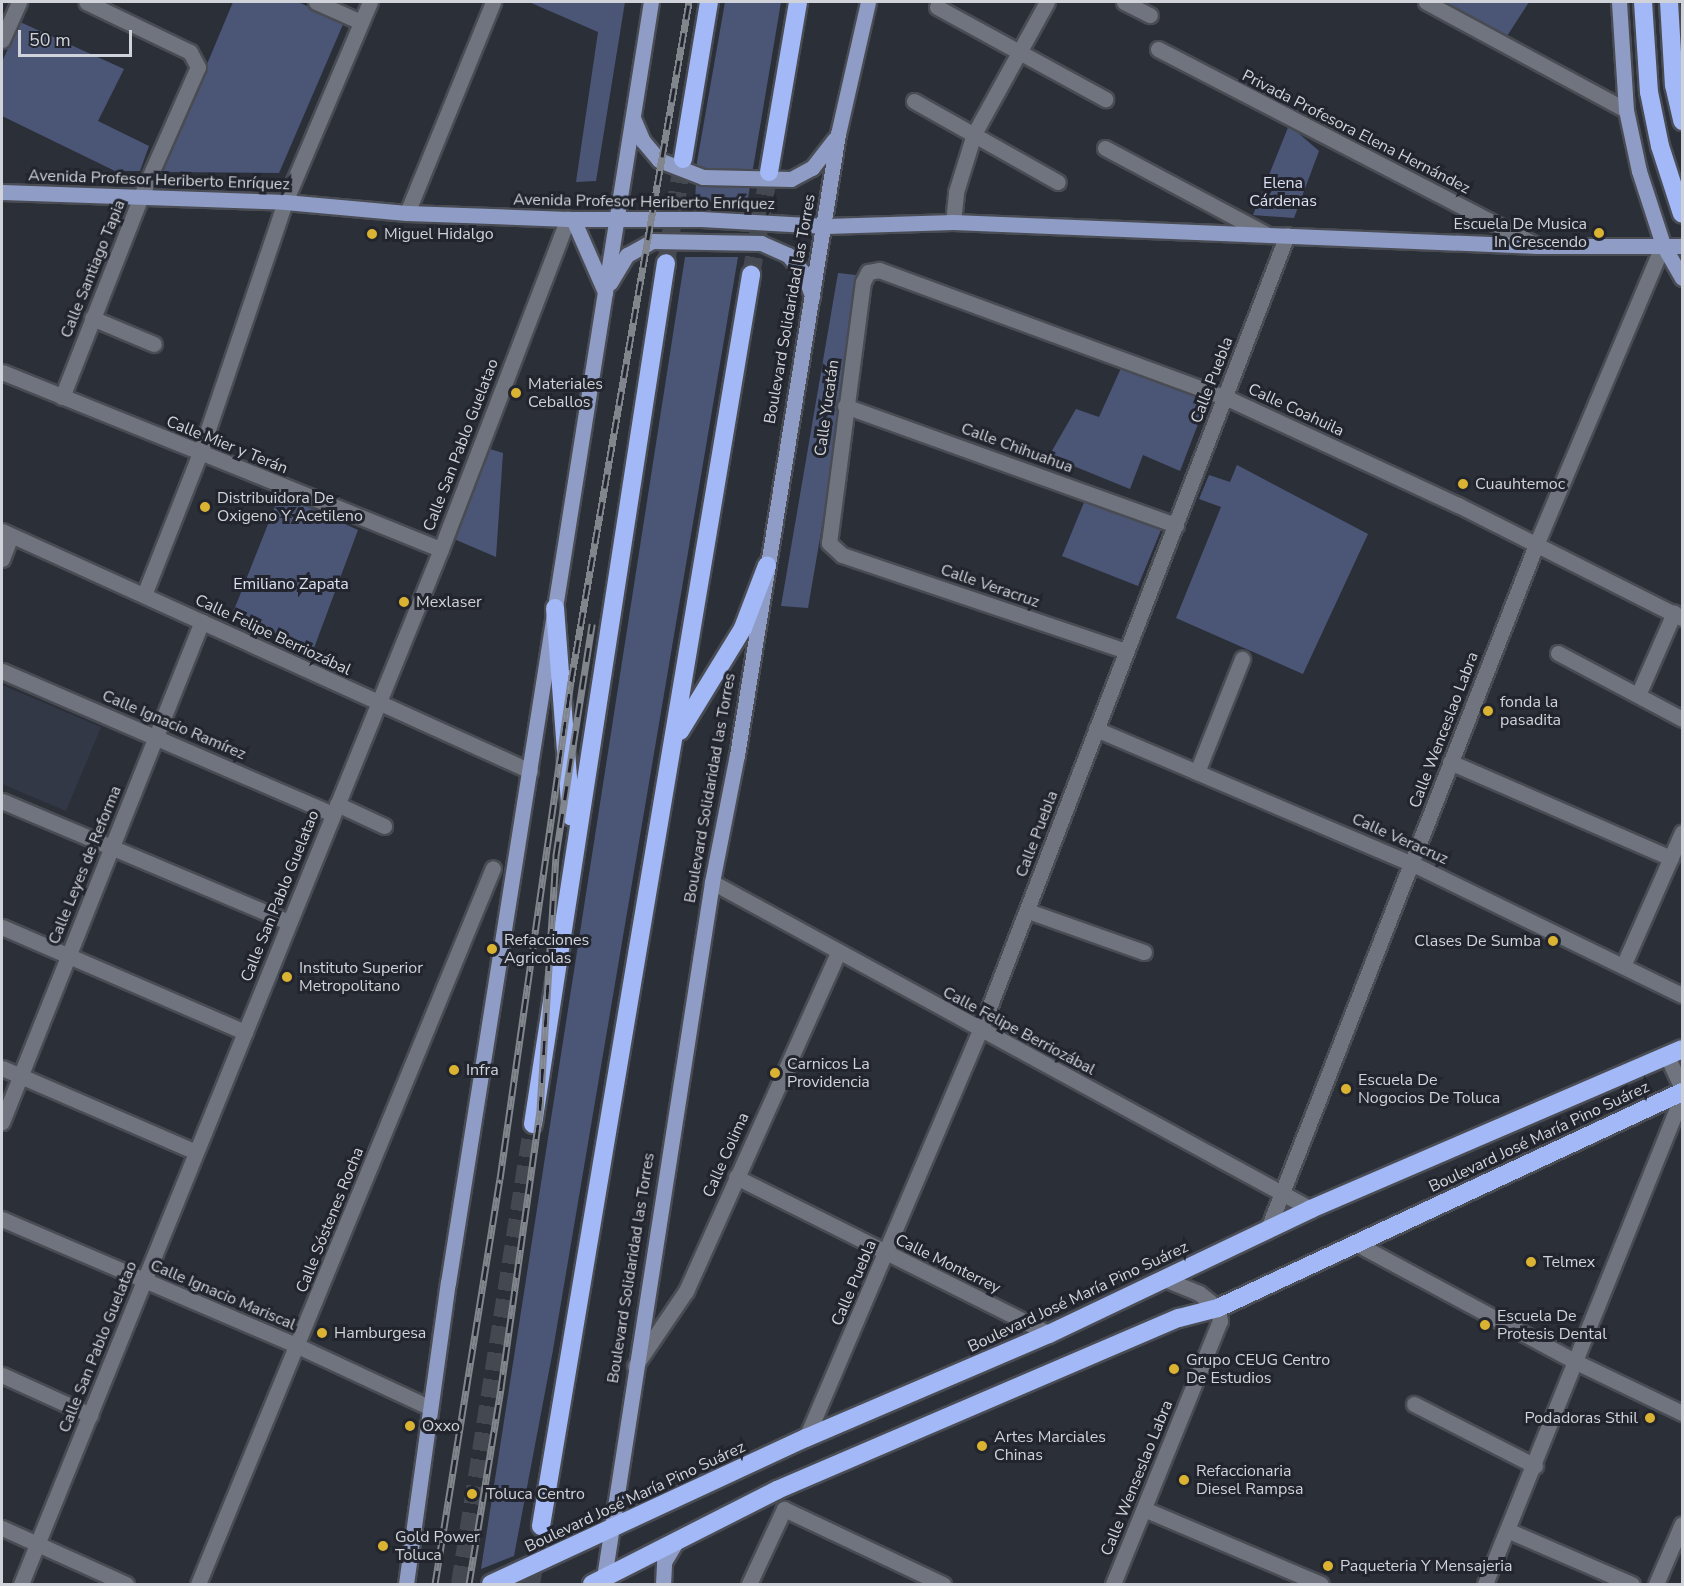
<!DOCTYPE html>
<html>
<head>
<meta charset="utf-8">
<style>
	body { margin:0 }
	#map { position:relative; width:1684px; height:1586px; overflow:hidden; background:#2b2f38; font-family:"Nunito Sans",sans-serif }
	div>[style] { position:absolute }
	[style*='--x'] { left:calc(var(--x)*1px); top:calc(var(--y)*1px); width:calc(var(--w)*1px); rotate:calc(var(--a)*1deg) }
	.built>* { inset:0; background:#333847 }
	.green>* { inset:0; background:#4b5677 }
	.highway-tunnel>* { height:18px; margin-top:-9px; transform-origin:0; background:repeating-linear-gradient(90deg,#444850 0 18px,transparent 0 27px) }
	.roads { filter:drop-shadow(2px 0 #494c53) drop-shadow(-2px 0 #494c53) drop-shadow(0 2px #494c53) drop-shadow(0 -2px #494c53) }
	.minor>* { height:15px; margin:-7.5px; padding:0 7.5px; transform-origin:7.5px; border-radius:7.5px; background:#70747f }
	.major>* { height:15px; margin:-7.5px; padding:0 7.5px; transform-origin:7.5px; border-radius:7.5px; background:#8f9dc6 }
	.highway>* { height:18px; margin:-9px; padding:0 9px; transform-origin:9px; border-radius:9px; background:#a3b8f6 }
	.rail>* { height:7px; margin-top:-3.5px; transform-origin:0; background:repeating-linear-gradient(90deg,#22252e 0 14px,#81858c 0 28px); box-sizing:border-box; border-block:2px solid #81858c }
	.dots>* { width:16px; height:16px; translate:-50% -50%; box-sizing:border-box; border:3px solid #22252e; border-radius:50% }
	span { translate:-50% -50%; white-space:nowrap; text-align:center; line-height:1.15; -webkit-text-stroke:6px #22252e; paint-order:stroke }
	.street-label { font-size:16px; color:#d0d3d9 }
	.park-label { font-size:16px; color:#dae0f0 }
	.poi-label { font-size:16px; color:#d0d3d9 }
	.right { translate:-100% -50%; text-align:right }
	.left { translate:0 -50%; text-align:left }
	.frame { position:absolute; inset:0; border:3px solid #d0d3d9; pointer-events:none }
	.scale { position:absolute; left:18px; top:30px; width:114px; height:27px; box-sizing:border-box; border:3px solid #d0d3d9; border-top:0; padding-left:8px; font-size:18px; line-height:21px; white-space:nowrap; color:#d0d3d9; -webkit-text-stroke:4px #22252e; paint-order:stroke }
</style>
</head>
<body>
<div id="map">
	<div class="built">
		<i style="clip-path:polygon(2px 685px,101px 727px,66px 811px,2px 784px)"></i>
	</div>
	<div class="green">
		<i style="clip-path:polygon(233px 2px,298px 2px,344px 22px,279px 173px,162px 172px)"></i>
		<i style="clip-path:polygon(529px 2px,625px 2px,596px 181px,576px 182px,598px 32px)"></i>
		<i style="clip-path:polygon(725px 2px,781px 2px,747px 204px,695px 202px,697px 162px)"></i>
		<i style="clip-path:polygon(1444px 2px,1529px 2px,1507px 36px)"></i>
		<i style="clip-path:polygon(20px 22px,124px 69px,98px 121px,149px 146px,140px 171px,115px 171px,2px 116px,2px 62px)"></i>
		<i style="clip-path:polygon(1289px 125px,1319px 151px,1294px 218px,1253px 215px)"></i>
		<i style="clip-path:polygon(685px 257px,738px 257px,553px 1350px,514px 1556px,481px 1569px)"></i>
		<i style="clip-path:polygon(838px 273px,865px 276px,808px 608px,781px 606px)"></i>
		<i style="clip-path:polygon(1122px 366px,1208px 398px,1180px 471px,1143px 455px,1130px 489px,1049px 456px,1076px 409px,1099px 417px)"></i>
		<i style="clip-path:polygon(490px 449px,503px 453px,496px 557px,454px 539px)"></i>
		<i style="clip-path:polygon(1237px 465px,1368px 534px,1303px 674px,1176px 618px,1221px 507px,1199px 499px,1209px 475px,1230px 482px)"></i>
		<i style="clip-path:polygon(280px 494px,358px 530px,311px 656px,232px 615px)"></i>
		<i style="clip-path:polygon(1085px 500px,1163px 525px,1138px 586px,1062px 556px)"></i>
	</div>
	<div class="highway-tunnel">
		<i style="--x:666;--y:263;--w:105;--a:-80.7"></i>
		<i style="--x:751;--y:275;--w:105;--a:-80.1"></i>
		<i style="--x:460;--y:1584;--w:466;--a:-81"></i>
		<i style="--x:531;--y:1584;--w:59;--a:-80.2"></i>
	</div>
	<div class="roads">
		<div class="minor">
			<i style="--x:316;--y:2;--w:49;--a:24"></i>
			<i style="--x:1124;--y:2;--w:29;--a:27"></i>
			<i style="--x:1426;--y:2;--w:227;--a:28.4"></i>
			<i style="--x:937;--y:7;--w:192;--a:28.7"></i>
			<i style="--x:2;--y:40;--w:42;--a:-65.9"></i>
			<i style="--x:1158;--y:49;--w:428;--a:27.4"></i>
			<i style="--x:914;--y:101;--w:165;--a:29.4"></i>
			<i style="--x:1105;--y:148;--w:185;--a:28.1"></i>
			<i style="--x:407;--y:213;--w:228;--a:-67.8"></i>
			<i style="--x:953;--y:222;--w:30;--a:-84"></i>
			<i style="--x:956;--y:192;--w:61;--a:-72.8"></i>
			<i style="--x:974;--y:134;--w:151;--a:-61.1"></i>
			<i style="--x:92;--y:318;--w:67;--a:22.8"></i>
			<i style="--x:2;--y:372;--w:473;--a:22"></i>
			<i style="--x:62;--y:397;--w:216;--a:-68.5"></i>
			<i style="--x:141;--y:196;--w:141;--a:-66.2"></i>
			<i style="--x:198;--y:67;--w:17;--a:-118"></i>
			<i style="--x:190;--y:52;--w:115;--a:-154.3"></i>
			<i style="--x:845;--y:406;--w:352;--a:19.8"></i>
			<i style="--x:2;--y:531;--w:580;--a:24.44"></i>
			<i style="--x:2;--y:559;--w:25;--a:-69"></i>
			<i style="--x:144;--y:595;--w:153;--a:-68.5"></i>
			<i style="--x:200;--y:453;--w:265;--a:-71.3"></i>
			<i style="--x:285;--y:202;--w:217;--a:-67"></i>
			<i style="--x:1126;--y:651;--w:300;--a:-161.3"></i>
			<i style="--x:842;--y:555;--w:18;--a:-137"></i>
			<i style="--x:829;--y:543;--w:263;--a:-82.6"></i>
			<i style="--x:863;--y:282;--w:11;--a:-63"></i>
			<i style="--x:868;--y:272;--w:11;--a:-10"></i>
			<i style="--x:879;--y:270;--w:369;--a:20.2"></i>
			<i style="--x:1225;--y:397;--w:257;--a:24.9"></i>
			<i style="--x:1458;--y:505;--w:251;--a:26.8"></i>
			<i style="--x:1558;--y:653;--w:140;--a:28"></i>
			<i style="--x:2;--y:671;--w:360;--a:23.4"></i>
			<i style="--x:1638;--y:695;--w:90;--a:-66.3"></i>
			<i style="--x:1096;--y:729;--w:345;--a:23.1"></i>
			<i style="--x:1413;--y:864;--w:299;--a:26"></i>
			<i style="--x:1450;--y:762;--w:241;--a:23.5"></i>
			<i style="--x:1197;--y:772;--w:122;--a:-68.3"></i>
			<i style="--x:2;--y:801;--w:311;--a:22.9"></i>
			<i style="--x:337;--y:804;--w:52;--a:25.1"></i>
			<i style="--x:712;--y:882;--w:682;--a:28.63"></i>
			<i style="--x:1028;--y:911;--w:123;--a:19.5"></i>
			<i style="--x:2;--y:927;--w:265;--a:23.4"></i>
			<i style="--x:1623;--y:966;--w:146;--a:-66.2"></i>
			<i style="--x:1667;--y:1056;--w:35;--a:65"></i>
			<i style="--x:2;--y:1068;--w:211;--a:23.4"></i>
			<i style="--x:2;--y:1122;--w:539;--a:-68.24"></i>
			<i style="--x:736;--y:1177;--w:350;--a:26.6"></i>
			<i style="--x:2;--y:1219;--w:322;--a:23.2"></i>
			<i style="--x:298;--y:1346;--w:145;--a:25"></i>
			<i style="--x:1267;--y:1231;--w:737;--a:-68.59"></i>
			<i style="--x:1536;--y:545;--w:326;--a:-67.1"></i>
			<i style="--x:1357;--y:1244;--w:247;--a:28.3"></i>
			<i style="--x:1574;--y:1361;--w:120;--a:25.7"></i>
			<i style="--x:635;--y:1366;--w:91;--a:-55.8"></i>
			<i style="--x:686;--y:1291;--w:372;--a:-65.8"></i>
			<i style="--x:2;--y:1375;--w:97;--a:24.4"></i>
			<i style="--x:1414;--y:1404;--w:136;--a:27.1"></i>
			<i style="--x:806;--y:1438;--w:443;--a:-66.9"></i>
			<i style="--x:980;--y:1031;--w:853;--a:-68.91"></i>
			<i style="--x:1144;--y:1509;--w:192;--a:23"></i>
			<i style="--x:2;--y:1528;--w:136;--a:24.3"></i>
			<i style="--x:1507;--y:1530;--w:136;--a:23.4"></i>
			<i style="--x:21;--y:1584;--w:1117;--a:-67.91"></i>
			<i style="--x:441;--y:549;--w:354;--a:-69"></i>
			<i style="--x:198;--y:1584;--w:774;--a:-67.61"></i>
			<i style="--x:749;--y:1584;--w:83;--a:-65"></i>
			<i style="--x:784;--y:1509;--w:176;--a:25.3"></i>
			<i style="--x:1113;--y:1584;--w:284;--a:-67.9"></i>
			<i style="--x:1220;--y:1321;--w:13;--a:-99"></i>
			<i style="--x:1218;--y:1308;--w:24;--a:-142"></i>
			<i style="--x:1199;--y:1293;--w:38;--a:-158"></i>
			<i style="--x:1485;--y:1584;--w:526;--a:-68.02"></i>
			<i style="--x:1656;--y:1584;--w:65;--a:-66.6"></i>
		</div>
		<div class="major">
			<i style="--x:1619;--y:2;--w:108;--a:86.3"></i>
			<i style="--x:1626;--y:110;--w:62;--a:78"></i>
			<i style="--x:1639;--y:171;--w:78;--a:72"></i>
			<i style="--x:1663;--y:245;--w:38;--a:60"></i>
			<i style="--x:633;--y:118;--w:25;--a:67"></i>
			<i style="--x:643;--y:141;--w:25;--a:50"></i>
			<i style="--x:659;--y:160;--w:47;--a:21.1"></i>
			<i style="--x:703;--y:177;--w:88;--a:1.3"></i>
			<i style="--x:791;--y:179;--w:24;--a:-28"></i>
			<i style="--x:812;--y:168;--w:37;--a:-52"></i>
			<i style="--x:2;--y:192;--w:283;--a:2"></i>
			<i style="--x:285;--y:202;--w:122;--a:5.2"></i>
			<i style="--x:407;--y:213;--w:161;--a:2.1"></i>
			<i style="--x:568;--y:219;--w:133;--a:0"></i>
			<i style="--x:701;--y:219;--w:125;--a:3.2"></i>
			<i style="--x:826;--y:226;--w:127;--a:-1.8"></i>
			<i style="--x:953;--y:222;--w:585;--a:2.35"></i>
			<i style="--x:1538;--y:246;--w:144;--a:0"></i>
			<i style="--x:573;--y:219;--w:80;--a:66.3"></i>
			<i style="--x:610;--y:283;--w:33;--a:-59"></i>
			<i style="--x:627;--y:255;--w:29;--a:-29"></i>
			<i style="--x:652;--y:241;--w:109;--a:1.1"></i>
			<i style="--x:761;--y:243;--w:30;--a:24"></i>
			<i style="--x:788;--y:255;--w:23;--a:49"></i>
			<i style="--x:803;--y:272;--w:26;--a:69"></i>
			<i style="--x:406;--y:1584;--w:304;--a:-82.1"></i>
			<i style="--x:448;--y:1283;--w:1297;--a:-81"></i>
			<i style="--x:603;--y:1584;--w:710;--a:-81.17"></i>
			<i style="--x:712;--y:882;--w:129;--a:-78.9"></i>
			<i style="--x:737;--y:755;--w:629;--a:-80.76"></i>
			<i style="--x:838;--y:134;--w:135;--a:-77.2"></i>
			<i style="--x:663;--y:1584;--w:22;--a:-87"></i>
			<i style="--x:664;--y:1562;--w:26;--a:-59"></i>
		</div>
		<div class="highway">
			<i style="--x:1643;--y:2;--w:90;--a:86.2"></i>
			<i style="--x:1649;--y:92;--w:55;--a:78.5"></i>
			<i style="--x:1660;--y:146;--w:71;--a:72.1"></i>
			<i style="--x:1669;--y:2;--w:83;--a:86.6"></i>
			<i style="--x:1674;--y:85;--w:37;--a:77"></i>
			<i style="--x:683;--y:159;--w:159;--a:-80.6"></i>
			<i style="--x:769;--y:172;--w:172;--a:-80.3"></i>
			<i style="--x:555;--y:608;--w:209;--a:85.6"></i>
			<i style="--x:680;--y:731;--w:121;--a:-58.5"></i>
			<i style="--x:743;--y:628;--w:67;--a:-69.1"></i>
			<i style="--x:533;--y:1124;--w:871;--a:-81.22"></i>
			<i style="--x:541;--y:1526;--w:1269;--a:-80.47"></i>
			<i style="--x:491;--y:1584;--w:347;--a:-24.9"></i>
			<i style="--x:806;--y:1438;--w:264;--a:-23.2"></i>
			<i style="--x:1049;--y:1334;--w:290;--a:-25.5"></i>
			<i style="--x:1311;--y:1209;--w:404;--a:-23.3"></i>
			<i style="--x:592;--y:1584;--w:208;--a:-26.9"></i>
			<i style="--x:777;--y:1490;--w:437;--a:-23.2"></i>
			<i style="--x:1179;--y:1318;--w:40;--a:-14.4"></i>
			<i style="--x:1218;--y:1308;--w:512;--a:-24.96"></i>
		</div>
	</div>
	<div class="rail">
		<i style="--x:435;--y:1584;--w:410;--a:-80.9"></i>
		<i style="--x:500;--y:1179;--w:503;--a:-81.89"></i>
		<i style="--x:571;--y:681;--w:689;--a:-80.14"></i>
		<i style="--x:469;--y:1584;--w:199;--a:-80.7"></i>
		<i style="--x:501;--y:1388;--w:281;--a:-82"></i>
		<i style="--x:540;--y:1110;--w:256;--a:-86.4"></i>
		<i style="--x:556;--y:855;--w:234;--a:-81.1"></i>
	</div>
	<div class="dots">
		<i style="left:1599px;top:233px;background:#dbb333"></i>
		<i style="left:372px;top:234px;background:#dbb333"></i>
		<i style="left:516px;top:393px;background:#dbb333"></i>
		<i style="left:1463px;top:484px;background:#dbb333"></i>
		<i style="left:205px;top:507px;background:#dbb333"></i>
		<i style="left:404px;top:602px;background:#dbb333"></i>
		<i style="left:1488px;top:711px;background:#dbb333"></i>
		<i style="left:1553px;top:941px;background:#dbb333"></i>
		<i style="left:492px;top:949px;background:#dbb333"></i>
		<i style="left:287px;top:977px;background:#dbb333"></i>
		<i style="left:454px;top:1070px;background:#dbb333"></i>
		<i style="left:775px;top:1073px;background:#dbb333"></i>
		<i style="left:1346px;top:1089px;background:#dbb333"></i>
		<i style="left:1531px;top:1262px;background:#dbb333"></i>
		<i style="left:1485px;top:1325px;background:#dbb333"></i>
		<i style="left:322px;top:1333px;background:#dbb333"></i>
		<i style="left:1174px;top:1369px;background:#dbb333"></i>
		<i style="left:1650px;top:1418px;background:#dbb333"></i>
		<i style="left:410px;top:1426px;background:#dbb333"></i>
		<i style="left:982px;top:1446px;background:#dbb333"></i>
		<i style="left:1184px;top:1480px;background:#dbb333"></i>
		<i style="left:472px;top:1494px;background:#dbb333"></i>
		<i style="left:383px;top:1546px;background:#dbb333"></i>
		<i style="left:1328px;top:1566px;background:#dbb333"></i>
	</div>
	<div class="street-label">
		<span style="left:1356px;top:132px;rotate:27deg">Privada Profesora Elena Hernández</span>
		<span style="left:159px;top:180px;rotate:2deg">Avenida Profesor Heriberto Enríquez</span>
		<span style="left:644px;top:202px;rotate:1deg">Avenida Profesor Heriberto Enríquez</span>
		<span style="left:93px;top:269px;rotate:-68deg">Calle Santiago Tapia</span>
		<span style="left:790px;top:309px;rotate:-80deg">Boulevard Solidaridad las Torres</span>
		<span style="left:1212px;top:380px;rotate:-69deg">Calle Puebla</span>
		<span style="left:827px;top:408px;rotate:-82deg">Calle Yucatán</span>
		<span style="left:1296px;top:410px;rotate:25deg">Calle Coahuila</span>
		<span style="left:227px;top:445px;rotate:22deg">Calle Mier y Terán</span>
		<span style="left:461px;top:445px;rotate:-69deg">Calle San Pablo Guelatao</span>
		<span style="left:1017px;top:448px;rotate:20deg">Calle Chihuahua</span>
		<span style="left:990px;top:586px;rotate:19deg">Calle Veracruz</span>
		<span style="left:273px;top:635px;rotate:25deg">Calle Felipe Berriozábal</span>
		<span style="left:174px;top:725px;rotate:23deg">Calle Ignacio Ramírez</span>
		<span style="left:1444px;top:730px;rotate:-69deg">Calle Wenceslao Labra</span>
		<span style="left:710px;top:788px;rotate:-80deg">Boulevard Solidaridad las Torres</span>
		<span style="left:1037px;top:834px;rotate:-69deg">Calle Puebla</span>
		<span style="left:1400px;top:839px;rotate:24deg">Calle Veracruz</span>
		<span style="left:85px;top:865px;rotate:-68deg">Calle Leyes de Reforma</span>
		<span style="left:280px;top:896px;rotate:-68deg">Calle San Pablo Guelatao</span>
		<span style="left:1019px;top:1031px;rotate:28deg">Calle Felipe Berriozábal</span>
		<span style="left:1539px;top:1137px;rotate:-25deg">Boulevard José María Pino Suárez</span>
		<span style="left:726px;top:1155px;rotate:-66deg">Calle Colima</span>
		<span style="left:330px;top:1220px;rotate:-68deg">Calle Sóstenes Rocha</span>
		<span style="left:948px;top:1264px;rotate:26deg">Calle Monterrey</span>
		<span style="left:631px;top:1268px;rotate:-81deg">Boulevard Solidaridad las Torres</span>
		<span style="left:854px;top:1283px;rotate:-67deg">Calle Puebla</span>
		<span style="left:223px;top:1295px;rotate:23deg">Calle Ignacio Mariscal</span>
		<span style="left:1078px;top:1297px;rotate:-25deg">Boulevard José María Pino Suárez</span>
		<span style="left:98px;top:1347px;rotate:-68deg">Calle San Pablo Guelatao</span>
		<span style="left:1137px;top:1478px;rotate:-68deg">Calle Wenseslao Labra</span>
		<span style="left:635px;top:1497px;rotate:-25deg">Boulevard José María Pino Suárez</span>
	</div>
	<div class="park-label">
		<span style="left:1283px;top:192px">Elena<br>Cárdenas</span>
		<span style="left:291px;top:584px">Emiliano Zapata</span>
	</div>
	<div class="poi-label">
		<span class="right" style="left:1587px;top:233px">Escuela De Musica<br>In Crescendo</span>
		<span class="left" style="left:384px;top:234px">Miguel Hidalgo</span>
		<span class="left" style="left:528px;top:393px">Materiales<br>Ceballos</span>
		<span class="left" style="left:1475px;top:484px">Cuauhtemoc</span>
		<span class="left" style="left:217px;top:507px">Distribuidora De<br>Oxigeno Y Acetileno</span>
		<span class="left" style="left:416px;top:602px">Mexlaser</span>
		<span class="left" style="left:1500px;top:711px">fonda la<br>pasadita</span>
		<span class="left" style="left:504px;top:949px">Refacciones<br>Agricolas</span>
		<span class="right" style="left:1541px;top:941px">Clases De Sumba</span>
		<span class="left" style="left:299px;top:977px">Instituto Superior<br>Metropolitano</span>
		<span class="left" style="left:787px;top:1073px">Carnicos La<br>Providencia</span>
		<span class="left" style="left:466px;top:1070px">Infra</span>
		<span class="left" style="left:1358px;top:1089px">Escuela De<br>Nogocios De Toluca</span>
		<span class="left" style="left:1543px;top:1262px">Telmex</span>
		<span class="left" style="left:1497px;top:1325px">Escuela De<br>Protesis Dental</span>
		<span class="left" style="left:334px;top:1333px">Hamburgesa</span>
		<span class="left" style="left:1186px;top:1369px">Grupo CEUG Centro<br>De Estudios</span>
		<span class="right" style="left:1638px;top:1418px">Podadoras Sthil</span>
		<span class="left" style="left:422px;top:1426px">Oxxo</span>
		<span class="left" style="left:994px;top:1446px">Artes Marciales<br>Chinas</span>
		<span class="left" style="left:1196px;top:1480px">Refaccionaria<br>Diesel Rampsa</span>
		<span class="left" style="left:486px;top:1494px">Toluca Centro</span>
		<span class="left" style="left:395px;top:1546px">Gold Power<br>Toluca</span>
		<span class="left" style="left:1340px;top:1566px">Paqueteria Y Mensajeria</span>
	</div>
	<div class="frame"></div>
	<div class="scale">50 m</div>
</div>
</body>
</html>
